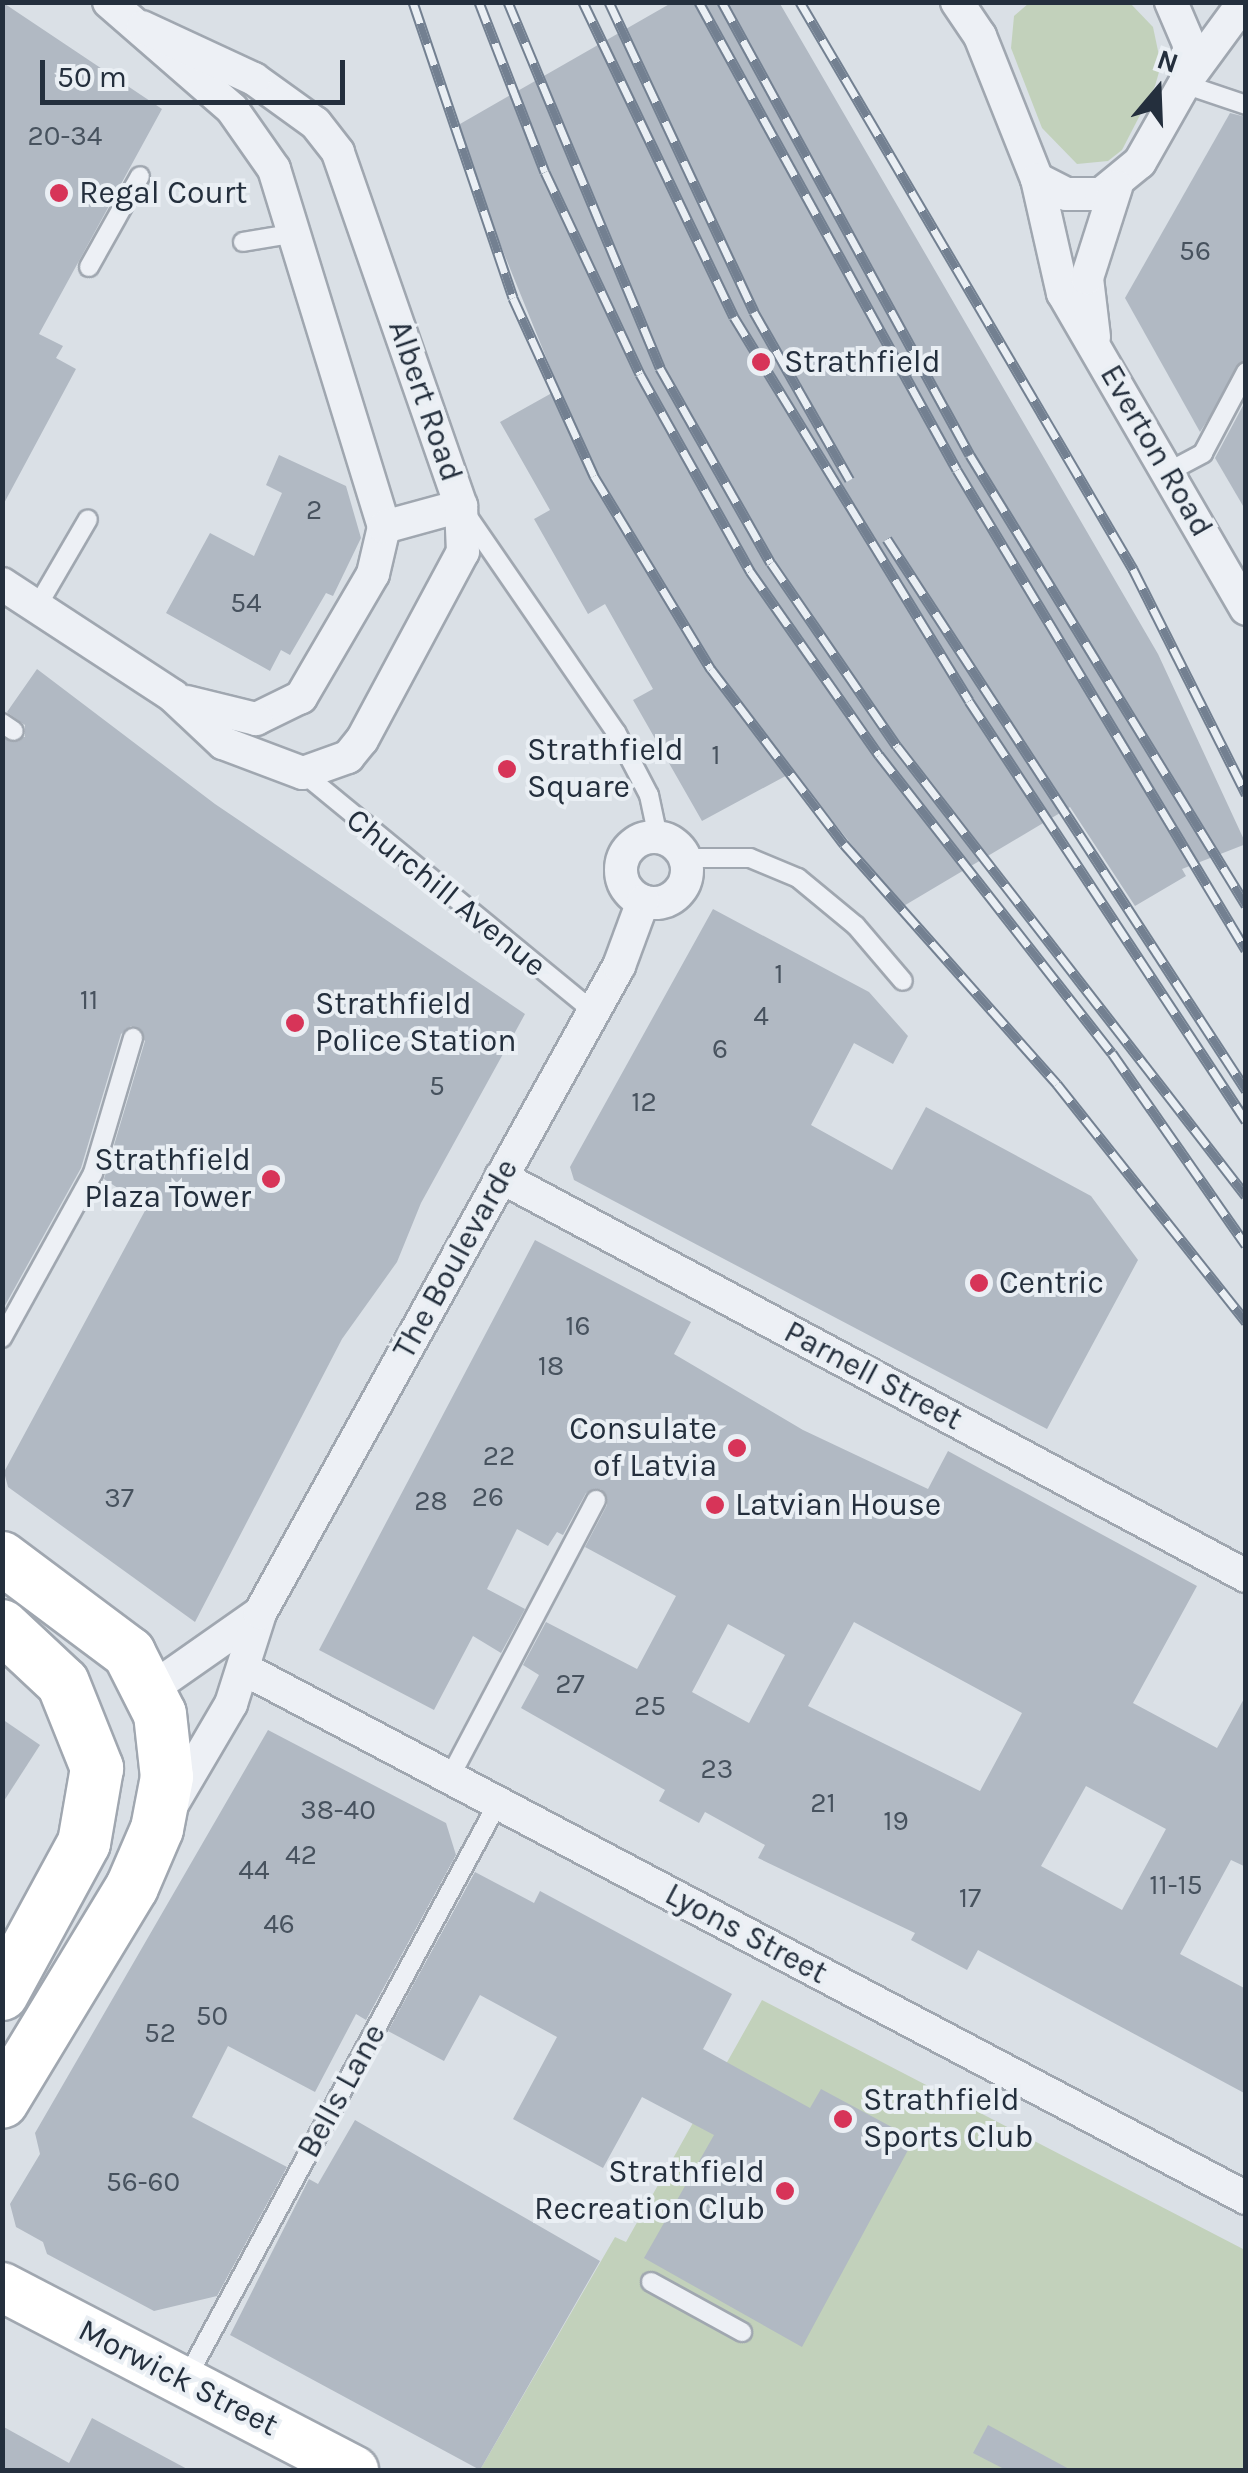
<!DOCTYPE html>
<html>
<head>
<meta charset="utf-8">
<style>
	body { margin:0 }
	#map { position:relative; width:1248px; height:2473px; overflow:hidden; background:#dae0e6; font-family:Karla,sans-serif }
	div>[style] { position:absolute }
	[style*='--x'] { left:calc(var(--x)*1px); top:calc(var(--y)*1px); width:calc(var(--w)*1px); rotate:calc(var(--a)*1deg) }
	.green>* { inset:0; background:#c2d1bb }
	.building>* { inset:0; background:#b1b9c3 }
	.roads { filter:drop-shadow(2px 0 #a0a7b0) drop-shadow(-2px 0 #a0a7b0) drop-shadow(0 2px #a0a7b0) drop-shadow(0 -2px #a0a7b0) }
	.service>* { height:18px; margin:-9px; padding:0 9px; transform-origin:9px; border-radius:9px; background:#edf0f5 }
	.minor>* { height:32px; margin:-16px; padding:0 16px; transform-origin:16px; border-radius:16px; background:#edf0f5 }
	.minor>.ring { margin:-16px; padding:0; box-sizing:content-box; background:none; border:32px solid #edf0f5; border-radius:50% }
	.secondary>* { height:48px; margin:-24px; padding:0 24px; transform-origin:24px; border-radius:24px; background:#fff }
	.primary>* { height:52px; margin:-26px; padding:0 26px; transform-origin:26px; border-radius:26px; background:#fff }
	.rail>* { height:11px; margin-top:-5.5px; transform-origin:0; background:repeating-linear-gradient(90deg,#eaeff4 0 22px,#738091 0 44px); box-sizing:border-box; border-block:2px solid #738091 }
	.dots>* { width:28px; height:28px; translate:-50% -50%; box-sizing:border-box; border:5px solid #eaeff4; border-radius:50% }
	span { translate:-50% -50%; white-space:nowrap; text-align:center; line-height:1.15; -webkit-text-stroke:8px #eaeff4; paint-order:stroke }
	.number-label { font-size:28px; color:#47525e }
	.number-label span { -webkit-text-stroke-width:0 }
	.poi-label { font-size:32px; color:#242f3d }
	.left { translate:0 -50%; text-align:left }
	.right { translate:-100% -50%; text-align:right }
	.street-label { font-size:32px; color:#242f3d }
	.frame { position:absolute; inset:0; border:5px solid #242f3d; pointer-events:none }
	.north { position:absolute; left:1108px; top:40px; width:100px; height:100px; -webkit-text-stroke:8px #eaeff4; paint-order:stroke; rotate:19deg; font-size:28px; font-weight:700; line-height:40px; text-align:center; color:#242f3d }
	.north::after { content:''; display:block; margin:auto; width:35px; height:45px; background:#242f3d; clip-path:polygon(50% 0,100% 100%,50% 72%,0 100%) }
	.scale { position:absolute; left:40px; top:60px; width:305px; height:45px; box-sizing:border-box; border:5px solid #242f3d; border-top:0; padding-left:12px; font-size:30px; line-height:35px; white-space:nowrap; color:#242f3d; -webkit-text-stroke:8px #eaeff4; paint-order:stroke }
</style>
</head>
<body>
<div id="map">
	<div class="green">
		<i style="clip-path:polygon(1029px 3px,1130px 3px,1153px 27px,1161px 65px,1155px 86px,1122px 150px,1108px 161px,1077px 164px,1042px 128px,1011px 48px,1014px 16px)"></i>
		<i style="clip-path:polygon(762px 2000px,1245px 2250px,1245px 2470px,480px 2470px,615px 2237px,626px 2242px)"></i>
	</div>
	<div class="building">
		<i style="clip-path:polygon(2px 2px,162px 109px,39px 334px,63px 346px,56px 358px,76px 369px,2px 507px)"></i>
		<i style="clip-path:polygon(673px 2px,779px 2px,1158px 654px,1246px 844px,1182px 869px,1186px 876px,1135px 906px,1070px 807px,902px 907px,793px 772px,702px 821px,633px 700px,653px 689px,605px 604px,588px 614px,534px 519px,550px 510px,500px 422px,559px 389px,453px 128px)"></i>
		<i style="clip-path:polygon(1230px 113px,1246px 117px,1246px 360px,1200px 432px,1125px 298px)"></i>
		<i style="clip-path:polygon(1246px 400px,1246px 511px,1215px 458px)"></i>
		<i style="clip-path:polygon(279px 455px,346px 486px,361px 538px,333px 596px,326px 593px,290px 655px,281px 650px,270px 671px,166px 613px,210px 533px,254px 556px,282px 493px,266px 485px)"></i>
		<i style="clip-path:polygon(37px 669px,215px 804px,525px 1014px,421px 1203px,397px 1262px,342px 1339px,195px 1622px,8px 1487px,4px 1472px,147px 1207px,104px 1179px,145px 1041px,131px 1026px,121px 1034px,81px 1168px,2px 1311px,2px 738px,25px 737px,25px 725px,7px 712px)"></i>
		<i style="clip-path:polygon(713px 909px,869px 992px,908px 1036px,893px 1064px,854px 1043px,811px 1125px,892px 1170px,926px 1107px,1091px 1196px,1138px 1260px,1047px 1429px,574px 1180px,570px 1167px)"></i>
		<i style="clip-path:polygon(evenodd,535px 1240px,691px 1322px,674px 1354px,803px 1430px,928px 1489px,948px 1451px,1197px 1586px,1133px 1703px,1217px 1748px,1246px 1695px,1246px 1867px,1231px 1860px,1180px 1954px,1246px 1989px,1246px 2094px,978px 1950px,967px 1970px,911px 1940px,915px 1933px,758px 1858px,765px 1845px,705px 1812px,699px 1823px,659px 1801px,665px 1790px,521px 1708px,539px 1675px,523px 1665px,546px 1622px,637px 1669px,676px 1596px,585px 1547px,607px 1505px,601px 1489px,586px 1493px,563px 1535px,557px 1532px,548px 1546px,517px 1529px,487px 1589px,525px 1609px,501px 1653px,473px 1636px,434px 1710px,319px 1650px,535px 1240px,854px 1622px,1022px 1713px,980px 1791px,808px 1706px,854px 1622px,535px 1240px,728px 1624px,785px 1655px,749px 1723px,692px 1692px,728px 1624px,535px 1240px,1086px 1786px,1166px 1829px,1122px 1910px,1041px 1866px,1086px 1786px)"></i>
		<i style="clip-path:polygon(2px 1719px,40px 1745px,2px 1804px)"></i>
		<i style="clip-path:polygon(268px 1730px,446px 1823px,456px 1855px,366px 2020px,356px 2014px,315px 2092px,228px 2046px,192px 2117px,287px 2167px,217px 2296px,154px 2311px,47px 2254px,43px 2242px,16px 2227px,10px 2204px,40px 2154px,35px 2133px)"></i>
		<i style="clip-path:polygon(475px 1872px,534px 1903px,540px 1891px,732px 1994px,703px 2049px,810px 2108px,821px 2089px,914px 2139px,802px 2347px,644px 2258px,714px 2135px,642px 2097px,603px 2168px,513px 2119px,557px 2037px,480px 1995px,444px 2061px,388px 2031px)"></i>
		<i style="clip-path:polygon(355px 2120px,600px 2261px,480px 2470px,230px 2335px,309px 2179px,318px 2184px)"></i>
		<i style="clip-path:polygon(92px 2418px,189px 2470px,2px 2470px,2px 2426px,69px 2463px)"></i>
		<i style="clip-path:polygon(988px 2425px,1071px 2470px,1006px 2470px,973px 2453px)"></i>
	</div>
	<div class="roads">
		<div class="service">
			<i style="--x:1184;--y:84;--w:65;--a:18.7"></i>
			<i style="--x:243;--y:242;--w:55;--a:-9.5"></i>
			<i style="--x:89;--y:267;--w:104;--a:-60.7"></i>
			<i style="--x:1168;--y:472;--w:40;--a:-28"></i>
			<i style="--x:1203;--y:453;--w:92;--a:-62"></i>
			<i style="--x:464;--y:511;--w:268;--a:55.5"></i>
			<i style="--x:616;--y:732;--w:71;--a:62.4"></i>
			<i style="--x:649;--y:795;--w:43;--a:77.9"></i>
			<i style="--x:38;--y:605;--w:99;--a:-59.8"></i>
			<i style="--x:2;--y:723;--w:14;--a:34"></i>
			<i style="--x:303;--y:773;--w:374;--a:39.4"></i>
			<i style="--x:685;--y:858;--w:65;--a:0"></i>
			<i style="--x:750;--y:858;--w:52;--a:22.6"></i>
			<i style="--x:798;--y:878;--w:75;--a:39.6"></i>
			<i style="--x:856;--y:926;--w:72;--a:49.5"></i>
			<i style="--x:2;--y:1338;--w:188;--a:-61.1"></i>
			<i style="--x:93;--y:1173;--w:141;--a:-73.5"></i>
			<i style="--x:451;--y:1775;--w:311;--a:-62.2"></i>
			<i style="--x:651;--y:2282;--w:104;--a:28.8"></i>
			<i style="--x:185;--y:2381;--w:660;--a:-61.57"></i>
		</div>
		<div class="minor">
			<i style="--x:109;--y:2;--w:163;--a:41"></i>
			<i style="--x:232;--y:109;--w:73;--a:55"></i>
			<i style="--x:274;--y:169;--w:375;--a:72.9"></i>
			<i style="--x:384;--y:527;--w:48;--a:103.2"></i>
			<i style="--x:373;--y:574;--w:143;--a:120.3"></i>
			<i style="--x:301;--y:697;--w:50;--a:153.9"></i>
			<i style="--x:256;--y:719;--w:71;--a:-166.2"></i>
			<i style="--x:957;--y:2;--w:41;--a:55.9"></i>
			<i style="--x:980;--y:36;--w:154;--a:68.3"></i>
			<i style="--x:1037;--y:179;--w:117;--a:77.2"></i>
			<i style="--x:1063;--y:293;--w:365;--a:59.9"></i>
			<i style="--x:1186;--y:81;--w:98;--a:-53.7"></i>
			<i style="--x:1037;--y:179;--w:33;--a:27"></i>
			<i style="--x:1066;--y:194;--w:35;--a:0"></i>
			<i style="--x:1101;--y:194;--w:50;--a:-39.4"></i>
			<i style="--x:1140;--y:162;--w:93;--a:-60.4"></i>
			<i style="--x:1186;--y:81;--w:37;--a:-85"></i>
			<i style="--x:1189;--y:44;--w:46;--a:-113.2"></i>
			<i style="--x:1094;--y:337;--w:59;--a:-96.8"></i>
			<i style="--x:1087;--y:278;--w:96;--a:-72.3"></i>
			<i style="--x:384;--y:527;--w:80;--a:-15.3"></i>
			<i style="--x:2;--y:584;--w:204;--a:33.2"></i>
			<i style="--x:173;--y:696;--w:69;--a:43.2"></i>
			<i style="--x:223;--y:743;--w:85;--a:20.6"></i>
			<i style="--x:303;--y:773;--w:48;--a:-19.6"></i>
			<i style="--x:348;--y:757;--w:22;--a:-51"></i>
			<i style="--x:362;--y:740;--w:213;--a:-61.8"></i>
			<i style="--x:463;--y:552;--w:46;--a:-92.5"></i>
			<i style="--x:461;--y:506;--w:375;--a:-109.2"></i>
			<i style="--x:338;--y:152;--w:37;--a:-128"></i>
			<i style="--x:315;--y:123;--w:75;--a:-144.2"></i>
			<i style="--x:254;--y:79;--w:123;--a:-155.1"></i>
			<i class="ring" style="left:621px;top:837px;width:34px;height:34px"></i>
			<i style="--x:501;--y:1177;--w:845;--a:28.17"></i>
			<i style="--x:246;--y:1670;--w:1131;--a:27.83"></i>
			<i style="--x:150;--y:1690;--w:134;--a:-35"></i>
			<i style="--x:170;--y:1808;--w:121;--a:-59.6"></i>
			<i style="--x:231;--y:1704;--w:96;--a:-72.3"></i>
			<i style="--x:260;--y:1613;--w:740;--a:-60.98"></i>
			<i style="--x:619;--y:966;--w:69;--a:-69.7"></i>
		</div>
		<div class="secondary">
			<i style="--x:2;--y:2287;--w:397;--a:27.5"></i>
		</div>
		<div class="primary">
			<i style="--x:2;--y:1558;--w:159;--a:36.8"></i>
			<i style="--x:129;--y:1653;--w:68;--a:63.1"></i>
			<i style="--x:160;--y:1714;--w:63;--a:83.7"></i>
			<i style="--x:167;--y:1777;--w:53;--a:100.9"></i>
			<i style="--x:157;--y:1829;--w:63;--a:113.3"></i>
			<i style="--x:132;--y:1887;--w:251;--a:121.2"></i>
			<i style="--x:2;--y:1626;--w:83;--a:43.1"></i>
			<i style="--x:63;--y:1683;--w:92;--a:68.2"></i>
			<i style="--x:97;--y:1768;--w:76;--a:99.8"></i>
			<i style="--x:84;--y:1843;--w:172;--a:118.5"></i>
		</div>
	</div>
	<div class="rail">
		<i style="--x:413;--y:2;--w:312;--a:71.3"></i>
		<i style="--x:513;--y:298;--w:196;--a:65.5"></i>
		<i style="--x:594;--y:476;--w:226;--a:58.8"></i>
		<i style="--x:711;--y:669;--w:220;--a:52.8"></i>
		<i style="--x:844;--y:844;--w:321;--a:48.4"></i>
		<i style="--x:1057;--y:1084;--w:304;--a:51.5"></i>
		<i style="--x:479;--y:2;--w:182;--a:68.8"></i>
		<i style="--x:545;--y:172;--w:223;--a:64.8"></i>
		<i style="--x:640;--y:374;--w:226;--a:60.8"></i>
		<i style="--x:750;--y:571;--w:225;--a:55"></i>
		<i style="--x:879;--y:755;--w:378;--a:52"></i>
		<i style="--x:1112;--y:1053;--w:234;--a:55.1"></i>
		<i style="--x:508;--y:2;--w:396;--a:67.4"></i>
		<i style="--x:660;--y:368;--w:224;--a:60.4"></i>
		<i style="--x:771;--y:563;--w:222;--a:55.5"></i>
		<i style="--x:897;--y:746;--w:569;--a:52.2"></i>
		<i style="--x:583;--y:2;--w:349;--a:64.4"></i>
		<i style="--x:734;--y:317;--w:450;--a:58.5"></i>
		<i style="--x:969;--y:701;--w:503;--a:56.59"></i>
		<i style="--x:609;--y:2;--w:342;--a:64.9"></i>
		<i style="--x:754;--y:312;--w:193;--a:60.3"></i>
		<i style="--x:699;--y:2;--w:534;--a:61.13"></i>
		<i style="--x:957;--y:470;--w:560;--a:58.95"></i>
		<i style="--x:722;--y:2;--w:516;--a:61.3"></i>
		<i style="--x:970;--y:455;--w:528;--a:58.48"></i>
		<i style="--x:800;--y:2;--w:658;--a:59.57"></i>
		<i style="--x:1133;--y:569;--w:252;--a:63.3"></i>
		<i style="--x:887;--y:539;--w:658;--a:56.91"></i>
	</div>
	<div class="dots">
		<i style="left:59px;top:193px;background:#d73458"></i>
		<i style="left:761px;top:362px;background:#d73458"></i>
		<i style="left:507px;top:769px;background:#d73458"></i>
		<i style="left:295px;top:1023px;background:#d73458"></i>
		<i style="left:271px;top:1179px;background:#d73458"></i>
		<i style="left:979px;top:1283px;background:#d73458"></i>
		<i style="left:737px;top:1448px;background:#d73458"></i>
		<i style="left:715px;top:1505px;background:#d73458"></i>
		<i style="left:843px;top:2119px;background:#d73458"></i>
		<i style="left:785px;top:2191px;background:#d73458"></i>
	</div>
	<div class="number-label">
		<span style="left:65px;top:136px">20-34</span>
		<span style="left:1195px;top:251px">56</span>
		<span style="left:314px;top:510px">2</span>
		<span style="left:246px;top:603px">54</span>
		<span style="left:716px;top:755px">1</span>
		<span style="left:779px;top:974px">1</span>
		<span style="left:89px;top:1000px">11</span>
		<span style="left:761px;top:1016px">4</span>
		<span style="left:720px;top:1049px">6</span>
		<span style="left:437px;top:1086px">5</span>
		<span style="left:644px;top:1102px">12</span>
		<span style="left:578px;top:1326px">16</span>
		<span style="left:551px;top:1366px">18</span>
		<span style="left:499px;top:1456px">22</span>
		<span style="left:488px;top:1497px">26</span>
		<span style="left:119px;top:1498px">37</span>
		<span style="left:431px;top:1501px">28</span>
		<span style="left:570px;top:1684px">27</span>
		<span style="left:650px;top:1706px">25</span>
		<span style="left:717px;top:1769px">23</span>
		<span style="left:823px;top:1803px">21</span>
		<span style="left:338px;top:1810px">38-40</span>
		<span style="left:896px;top:1821px">19</span>
		<span style="left:301px;top:1855px">42</span>
		<span style="left:254px;top:1870px">44</span>
		<span style="left:1176px;top:1885px">11-15</span>
		<span style="left:970px;top:1898px">17</span>
		<span style="left:279px;top:1924px">46</span>
		<span style="left:212px;top:2016px">50</span>
		<span style="left:160px;top:2033px">52</span>
		<span style="left:143px;top:2182px">56-60</span>
	</div>
	<div class="poi-label">
		<span class="left" style="left:79px;top:193px">Regal Court</span>
		<span class="left" style="left:784px;top:362px">Strathfield</span>
		<span class="left" style="left:527px;top:769px">Strathfield<br>Square</span>
		<span class="left" style="left:315px;top:1023px">Strathfield<br>Police Station</span>
		<span class="right" style="left:251px;top:1179px">Strathfield<br>Plaza Tower</span>
		<span class="left" style="left:999px;top:1283px">Centric</span>
		<span class="right" style="left:717px;top:1448px">Consulate<br>of Latvia</span>
		<span class="left" style="left:735px;top:1505px">Latvian House</span>
		<span class="left" style="left:863px;top:2119px">Strathfield<br>Sports Club</span>
		<span class="right" style="left:765px;top:2191px">Strathfield<br>Recreation Club</span>
	</div>
	<div class="street-label">
		<span style="left:425px;top:401px;rotate:71deg">Albert Road</span>
		<span style="left:1156px;top:451px;rotate:60deg">Everton Road</span>
		<span style="left:446px;top:893px;rotate:39deg">Churchill Avenue</span>
		<span style="left:456px;top:1259px;rotate:-61deg">The Boulevarde</span>
		<span style="left:873px;top:1376px;rotate:28deg">Parnell Street</span>
		<span style="left:746px;top:1934px;rotate:28deg">Lyons Street</span>
		<span style="left:342px;top:2091px;rotate:-61deg">Bells Lane</span>
		<span style="left:178px;top:2378px;rotate:27deg">Morwick Street</span>
	</div>
	<div class="frame"></div>
	<div class="north">N</div>
	<div class="scale">50 m</div>
</div>
</body>
</html>
